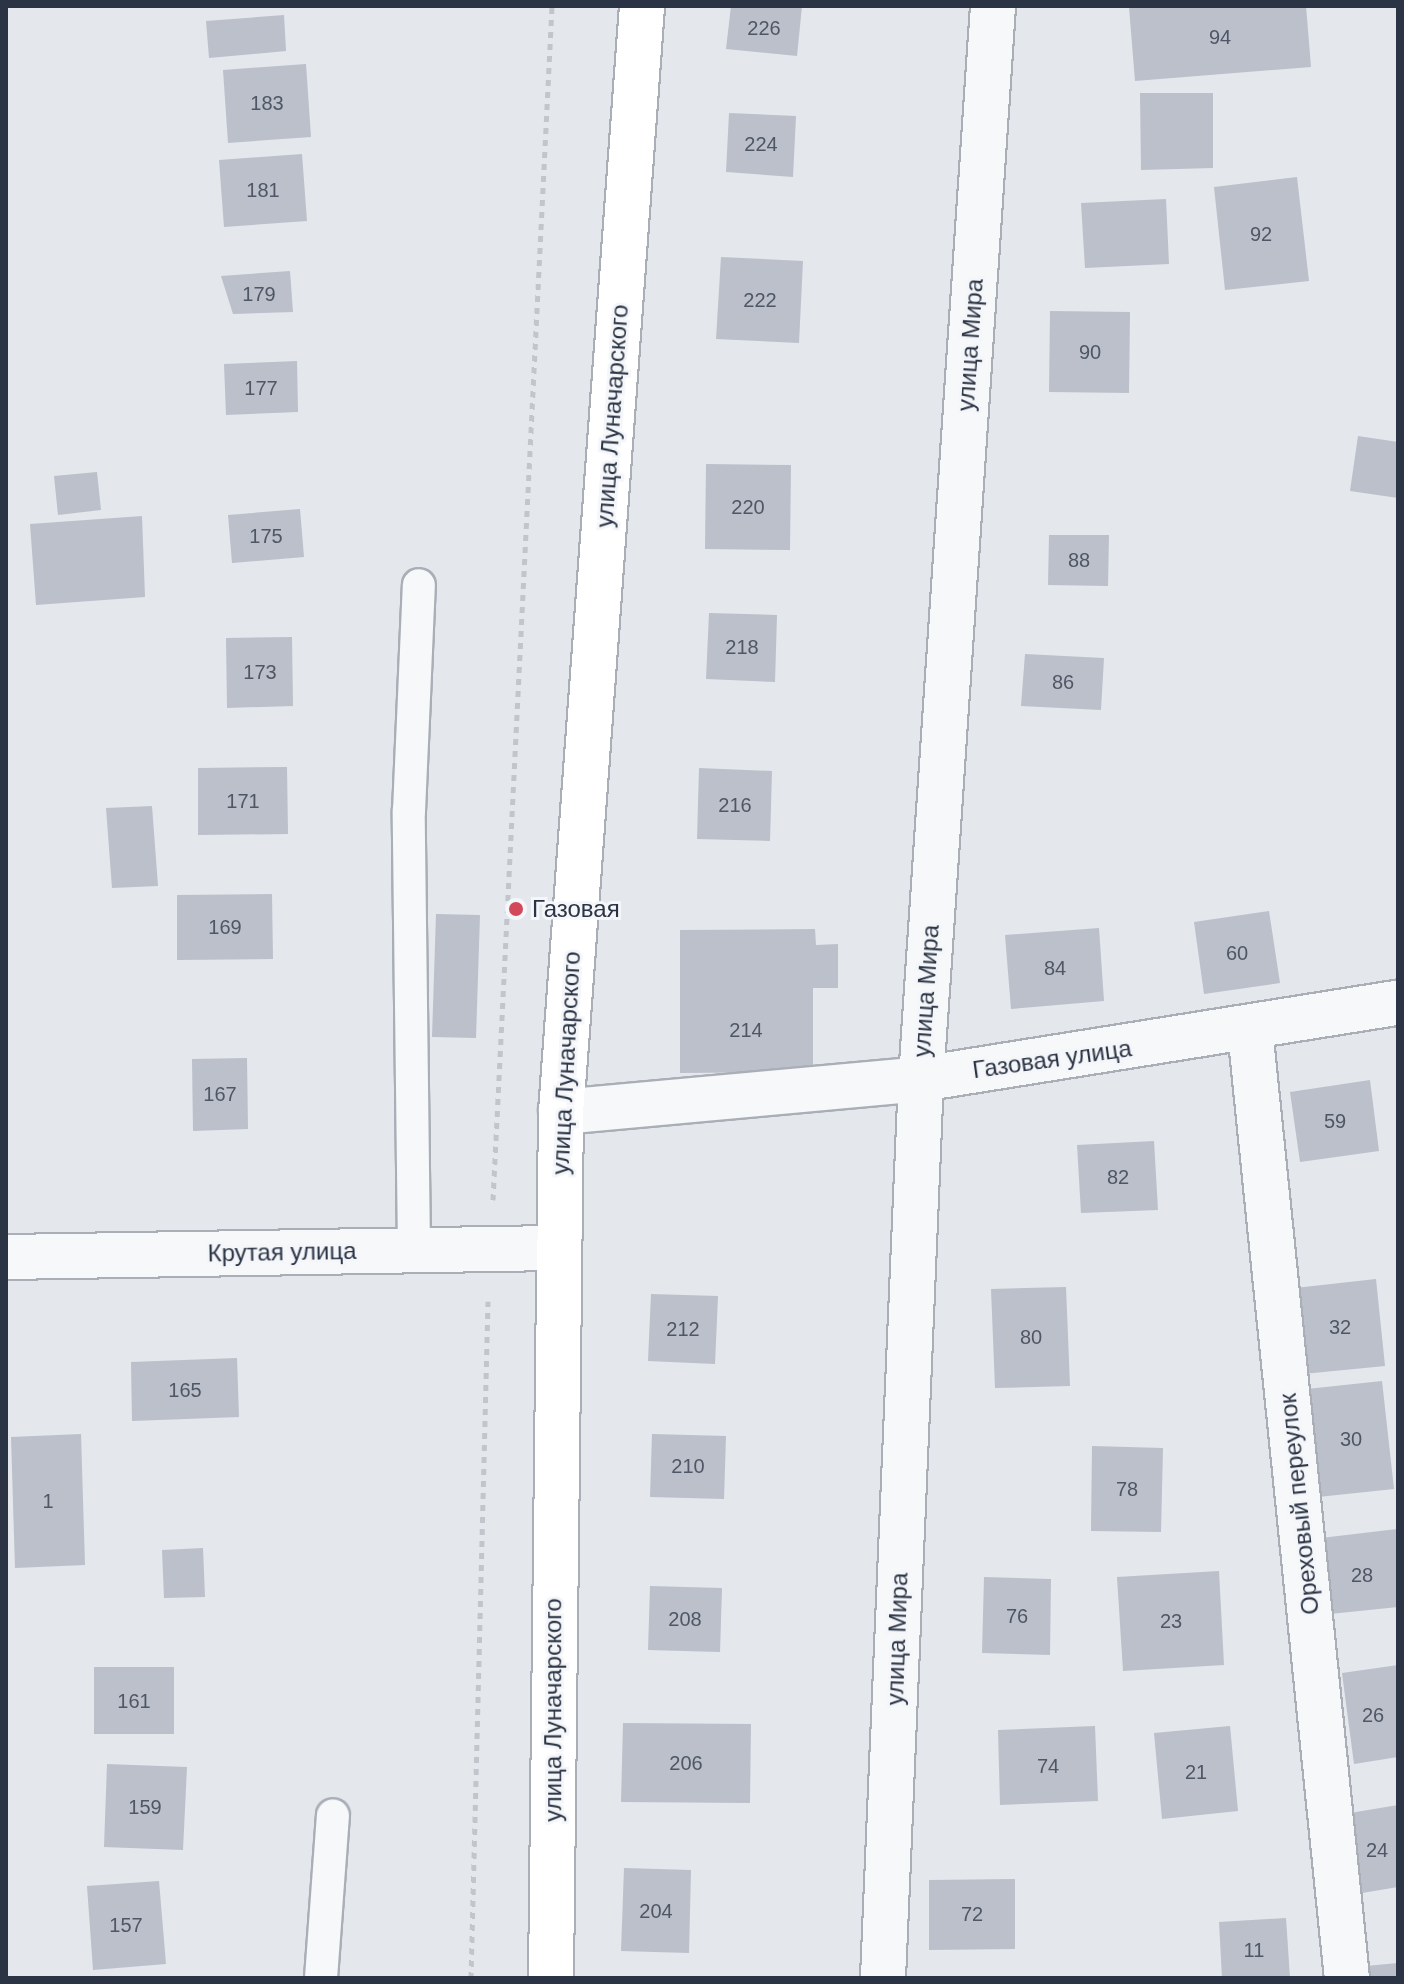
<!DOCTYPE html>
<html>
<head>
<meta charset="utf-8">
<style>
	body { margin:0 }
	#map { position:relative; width:1404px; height:1984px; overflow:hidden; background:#e4e7ec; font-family:Arial,sans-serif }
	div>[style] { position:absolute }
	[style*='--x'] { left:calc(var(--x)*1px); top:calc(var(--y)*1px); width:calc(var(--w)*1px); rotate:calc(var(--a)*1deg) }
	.building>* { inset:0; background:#bbc0ca }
	.path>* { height:5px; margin-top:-2.5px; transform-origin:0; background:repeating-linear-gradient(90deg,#c2c5cb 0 6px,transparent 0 12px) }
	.roads { filter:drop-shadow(2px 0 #a9aeb7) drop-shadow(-2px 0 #a9aeb7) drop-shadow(0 2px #a9aeb7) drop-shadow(0 -2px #a9aeb7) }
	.service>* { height:32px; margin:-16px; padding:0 16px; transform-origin:16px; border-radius:16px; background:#f7f8fa }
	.minor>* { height:44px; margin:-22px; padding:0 22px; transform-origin:22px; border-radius:22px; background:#f7f8fa }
	.secondary>* { height:44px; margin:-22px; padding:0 22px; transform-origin:22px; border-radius:22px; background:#fff }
	.dots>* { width:22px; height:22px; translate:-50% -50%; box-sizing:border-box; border:4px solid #f4f6f9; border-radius:50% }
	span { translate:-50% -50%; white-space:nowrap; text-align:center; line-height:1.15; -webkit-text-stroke:6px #f4f6f9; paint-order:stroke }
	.number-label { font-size:20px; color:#4f5766 }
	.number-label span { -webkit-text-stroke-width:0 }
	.street-label { font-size:24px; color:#2b3445 }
	.poi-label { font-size:24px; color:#2b3445 }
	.left { translate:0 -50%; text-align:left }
	.frame { position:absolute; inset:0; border:8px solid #2b3445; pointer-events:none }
</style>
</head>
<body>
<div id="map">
	<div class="building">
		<i style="clip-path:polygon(731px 6px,802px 6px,797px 56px,726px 49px)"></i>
		<i style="clip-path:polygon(1306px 6px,1311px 67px,1135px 81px,1129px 7px)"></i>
		<i style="clip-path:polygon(284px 15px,286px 51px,209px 58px,206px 21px)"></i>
		<i style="clip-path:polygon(306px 64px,311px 137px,228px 143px,223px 70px)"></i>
		<i style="clip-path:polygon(1140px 93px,1213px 93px,1213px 168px,1141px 170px)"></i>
		<i style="clip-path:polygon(729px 113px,796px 116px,793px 177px,726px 172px)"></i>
		<i style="clip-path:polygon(302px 154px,307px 221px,224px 227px,219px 160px)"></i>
		<i style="clip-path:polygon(1297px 177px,1309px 281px,1225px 290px,1214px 187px)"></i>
		<i style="clip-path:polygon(1166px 199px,1169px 264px,1085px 268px,1081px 203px)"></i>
		<i style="clip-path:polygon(721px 257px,803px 261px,799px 343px,716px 339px)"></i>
		<i style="clip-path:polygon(290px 271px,293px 312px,233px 314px,221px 276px)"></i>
		<i style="clip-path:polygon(1050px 311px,1130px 312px,1129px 393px,1049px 392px)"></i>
		<i style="clip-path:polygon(297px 361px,298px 412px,226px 415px,224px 364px)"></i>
		<i style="clip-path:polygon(1358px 436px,1398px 442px,1398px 498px,1350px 491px)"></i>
		<i style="clip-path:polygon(706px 464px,791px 465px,790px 550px,705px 549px)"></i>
		<i style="clip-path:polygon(97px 472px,101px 510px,58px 515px,54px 476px)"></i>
		<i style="clip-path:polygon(300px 509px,304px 557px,232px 563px,228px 515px)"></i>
		<i style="clip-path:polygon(142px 516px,145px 597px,36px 605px,30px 524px)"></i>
		<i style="clip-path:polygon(1049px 535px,1109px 535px,1108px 586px,1048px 585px)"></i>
		<i style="clip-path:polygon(709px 613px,777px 615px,775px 682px,706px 679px)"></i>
		<i style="clip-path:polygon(292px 637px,293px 706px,227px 708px,226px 638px)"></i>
		<i style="clip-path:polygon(1025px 654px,1104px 658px,1101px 710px,1021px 706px)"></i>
		<i style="clip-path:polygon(287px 767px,288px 834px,198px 835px,198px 768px)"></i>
		<i style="clip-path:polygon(699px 768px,772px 771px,770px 841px,697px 839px)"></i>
		<i style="clip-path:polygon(152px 806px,158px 886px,112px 888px,106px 808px)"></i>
		<i style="clip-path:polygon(272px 894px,273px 959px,177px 960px,177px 895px)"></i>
		<i style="clip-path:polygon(1269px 911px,1280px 983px,1204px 994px,1194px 922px)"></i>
		<i style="clip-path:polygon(436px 914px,480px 915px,476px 1038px,432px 1037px)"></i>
		<i style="clip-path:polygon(1099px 928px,1104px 1001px,1011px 1009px,1005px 935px)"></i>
		<i style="clip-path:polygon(815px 929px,816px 945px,838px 944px,838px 988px,813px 988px,813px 1072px,680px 1073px,680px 930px)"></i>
		<i style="clip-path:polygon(247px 1058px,248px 1129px,193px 1131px,192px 1059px)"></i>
		<i style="clip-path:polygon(1370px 1080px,1379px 1151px,1300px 1162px,1290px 1092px)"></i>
		<i style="clip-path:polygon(1154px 1141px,1158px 1210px,1081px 1213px,1077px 1145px)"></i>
		<i style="clip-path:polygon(1376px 1279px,1385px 1366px,1303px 1374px,1295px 1288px)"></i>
		<i style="clip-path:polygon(1066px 1287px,1070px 1386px,995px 1388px,991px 1289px)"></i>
		<i style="clip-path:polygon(651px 1294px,718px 1296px,715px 1364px,648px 1361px)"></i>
		<i style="clip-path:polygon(237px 1358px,239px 1417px,132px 1421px,131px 1362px)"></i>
		<i style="clip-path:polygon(1382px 1381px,1394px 1489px,1318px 1497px,1307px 1389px)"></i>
		<i style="clip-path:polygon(81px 1434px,85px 1565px,15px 1568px,11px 1437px)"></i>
		<i style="clip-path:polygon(652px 1434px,726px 1436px,724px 1499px,650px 1497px)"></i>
		<i style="clip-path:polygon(1092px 1446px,1163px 1448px,1161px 1532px,1091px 1531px)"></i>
		<i style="clip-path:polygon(1397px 1529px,1398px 1607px,1330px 1614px,1321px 1538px)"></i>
		<i style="clip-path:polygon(203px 1548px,205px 1597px,164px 1598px,162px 1550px)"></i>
		<i style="clip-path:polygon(1219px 1571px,1224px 1665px,1123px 1671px,1117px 1577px)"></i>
		<i style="clip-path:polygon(984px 1577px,1051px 1579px,1050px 1655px,982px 1653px)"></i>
		<i style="clip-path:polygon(650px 1586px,722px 1588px,720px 1652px,648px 1650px)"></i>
		<i style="clip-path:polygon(1398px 1665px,1398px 1757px,1354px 1764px,1342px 1673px)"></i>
		<i style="clip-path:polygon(94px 1667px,174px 1667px,174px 1734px,94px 1734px)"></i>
		<i style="clip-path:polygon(623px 1723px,751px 1724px,750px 1803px,621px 1802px)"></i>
		<i style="clip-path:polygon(1095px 1726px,1098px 1801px,1000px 1805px,998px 1730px)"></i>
		<i style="clip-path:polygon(1230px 1726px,1238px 1811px,1162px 1819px,1154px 1733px)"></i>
		<i style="clip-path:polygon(107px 1764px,187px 1767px,183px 1850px,104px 1847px)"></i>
		<i style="clip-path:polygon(1398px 1805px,1398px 1887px,1362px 1893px,1350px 1813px)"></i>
		<i style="clip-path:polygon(624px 1868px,691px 1870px,689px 1953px,621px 1951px)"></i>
		<i style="clip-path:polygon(1015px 1879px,1015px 1949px,929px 1950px,929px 1880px)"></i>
		<i style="clip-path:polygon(159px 1881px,166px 1964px,93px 1970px,87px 1886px)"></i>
		<i style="clip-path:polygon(1286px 1918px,1290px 1978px,1222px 1978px,1219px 1922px)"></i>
		<i style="clip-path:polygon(1398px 1963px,1398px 1978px,1367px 1978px,1366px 1966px)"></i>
	</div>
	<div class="path">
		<i style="--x:493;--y:1200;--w:1195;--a:-87.17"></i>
		<i style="--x:471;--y:1978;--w:677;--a:-88.56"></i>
	</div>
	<div class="roads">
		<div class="service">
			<i style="--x:414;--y:1250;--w:439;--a:-90.7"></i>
			<i style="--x:409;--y:811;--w:226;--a:-87.5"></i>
			<i style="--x:321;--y:1978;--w:163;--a:-85.8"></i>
		</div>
		<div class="minor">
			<i style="--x:1250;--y:1030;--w:953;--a:84.16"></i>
			<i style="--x:561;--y:1112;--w:362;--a:-5.2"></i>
			<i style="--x:921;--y:1079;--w:483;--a:-9.1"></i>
			<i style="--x:6;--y:1257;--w:551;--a:-0.94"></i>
			<i style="--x:883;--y:1978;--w:900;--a:-87.58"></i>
			<i style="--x:921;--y:1079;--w:1075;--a:-86.16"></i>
		</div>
		<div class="secondary">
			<i style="--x:551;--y:1978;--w:866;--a:-89.34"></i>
			<i style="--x:561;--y:1112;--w:1109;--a:-85.81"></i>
		</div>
	</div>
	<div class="dots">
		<i style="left:516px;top:909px;background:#d1495b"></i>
	</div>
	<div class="number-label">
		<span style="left:764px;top:28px">226</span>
		<span style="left:1220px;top:37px">94</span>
		<span style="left:267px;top:103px">183</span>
		<span style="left:761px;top:144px">224</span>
		<span style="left:263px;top:190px">181</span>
		<span style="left:1261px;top:234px">92</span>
		<span style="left:259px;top:294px">179</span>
		<span style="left:760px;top:300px">222</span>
		<span style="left:1090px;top:352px">90</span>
		<span style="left:261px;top:388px">177</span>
		<span style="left:748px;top:507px">220</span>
		<span style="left:266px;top:536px">175</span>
		<span style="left:1079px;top:560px">88</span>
		<span style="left:742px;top:647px">218</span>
		<span style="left:260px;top:672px">173</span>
		<span style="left:1063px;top:682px">86</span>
		<span style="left:243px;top:801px">171</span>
		<span style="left:735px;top:805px">216</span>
		<span style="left:225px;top:927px">169</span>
		<span style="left:1237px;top:953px">60</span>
		<span style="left:1055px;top:968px">84</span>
		<span style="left:746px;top:1030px">214</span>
		<span style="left:220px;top:1094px">167</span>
		<span style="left:1335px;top:1121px">59</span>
		<span style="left:1118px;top:1177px">82</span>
		<span style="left:1340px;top:1327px">32</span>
		<span style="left:683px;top:1329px">212</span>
		<span style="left:1031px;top:1337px">80</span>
		<span style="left:185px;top:1390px">165</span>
		<span style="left:1351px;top:1439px">30</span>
		<span style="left:688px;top:1466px">210</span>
		<span style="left:1127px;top:1489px">78</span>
		<span style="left:48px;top:1501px">1</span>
		<span style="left:1362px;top:1575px">28</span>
		<span style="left:1017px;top:1616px">76</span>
		<span style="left:685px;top:1619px">208</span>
		<span style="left:1171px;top:1621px">23</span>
		<span style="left:134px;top:1701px">161</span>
		<span style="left:1373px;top:1715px">26</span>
		<span style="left:686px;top:1763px">206</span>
		<span style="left:1048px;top:1766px">74</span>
		<span style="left:1196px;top:1772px">21</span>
		<span style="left:145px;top:1807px">159</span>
		<span style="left:1377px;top:1850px">24</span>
		<span style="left:656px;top:1911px">204</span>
		<span style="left:972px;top:1914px">72</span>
		<span style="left:126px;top:1925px">157</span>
		<span style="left:1254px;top:1950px">11</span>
	</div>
	<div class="street-label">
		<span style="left:970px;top:345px;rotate:-86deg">улица Мира</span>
		<span style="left:612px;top:416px;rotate:-86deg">улица Луначарского</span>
		<span style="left:926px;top:991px;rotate:-86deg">улица Мира</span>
		<span style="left:1052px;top:1059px;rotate:-8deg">Газовая улица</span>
		<span style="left:566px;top:1063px;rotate:-87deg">улица Луначарского</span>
		<span style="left:282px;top:1252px;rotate:-1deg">Крутая улица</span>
		<span style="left:1299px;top:1504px;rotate:-96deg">Ореховый переулок</span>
		<span style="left:897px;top:1639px;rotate:-88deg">улица Мира</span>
		<span style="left:553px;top:1710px;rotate:-90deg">улица Луначарского</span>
	</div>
	<div class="poi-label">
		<span class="left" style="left:532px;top:909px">Газовая</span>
	</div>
	<div class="frame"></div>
</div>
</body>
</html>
